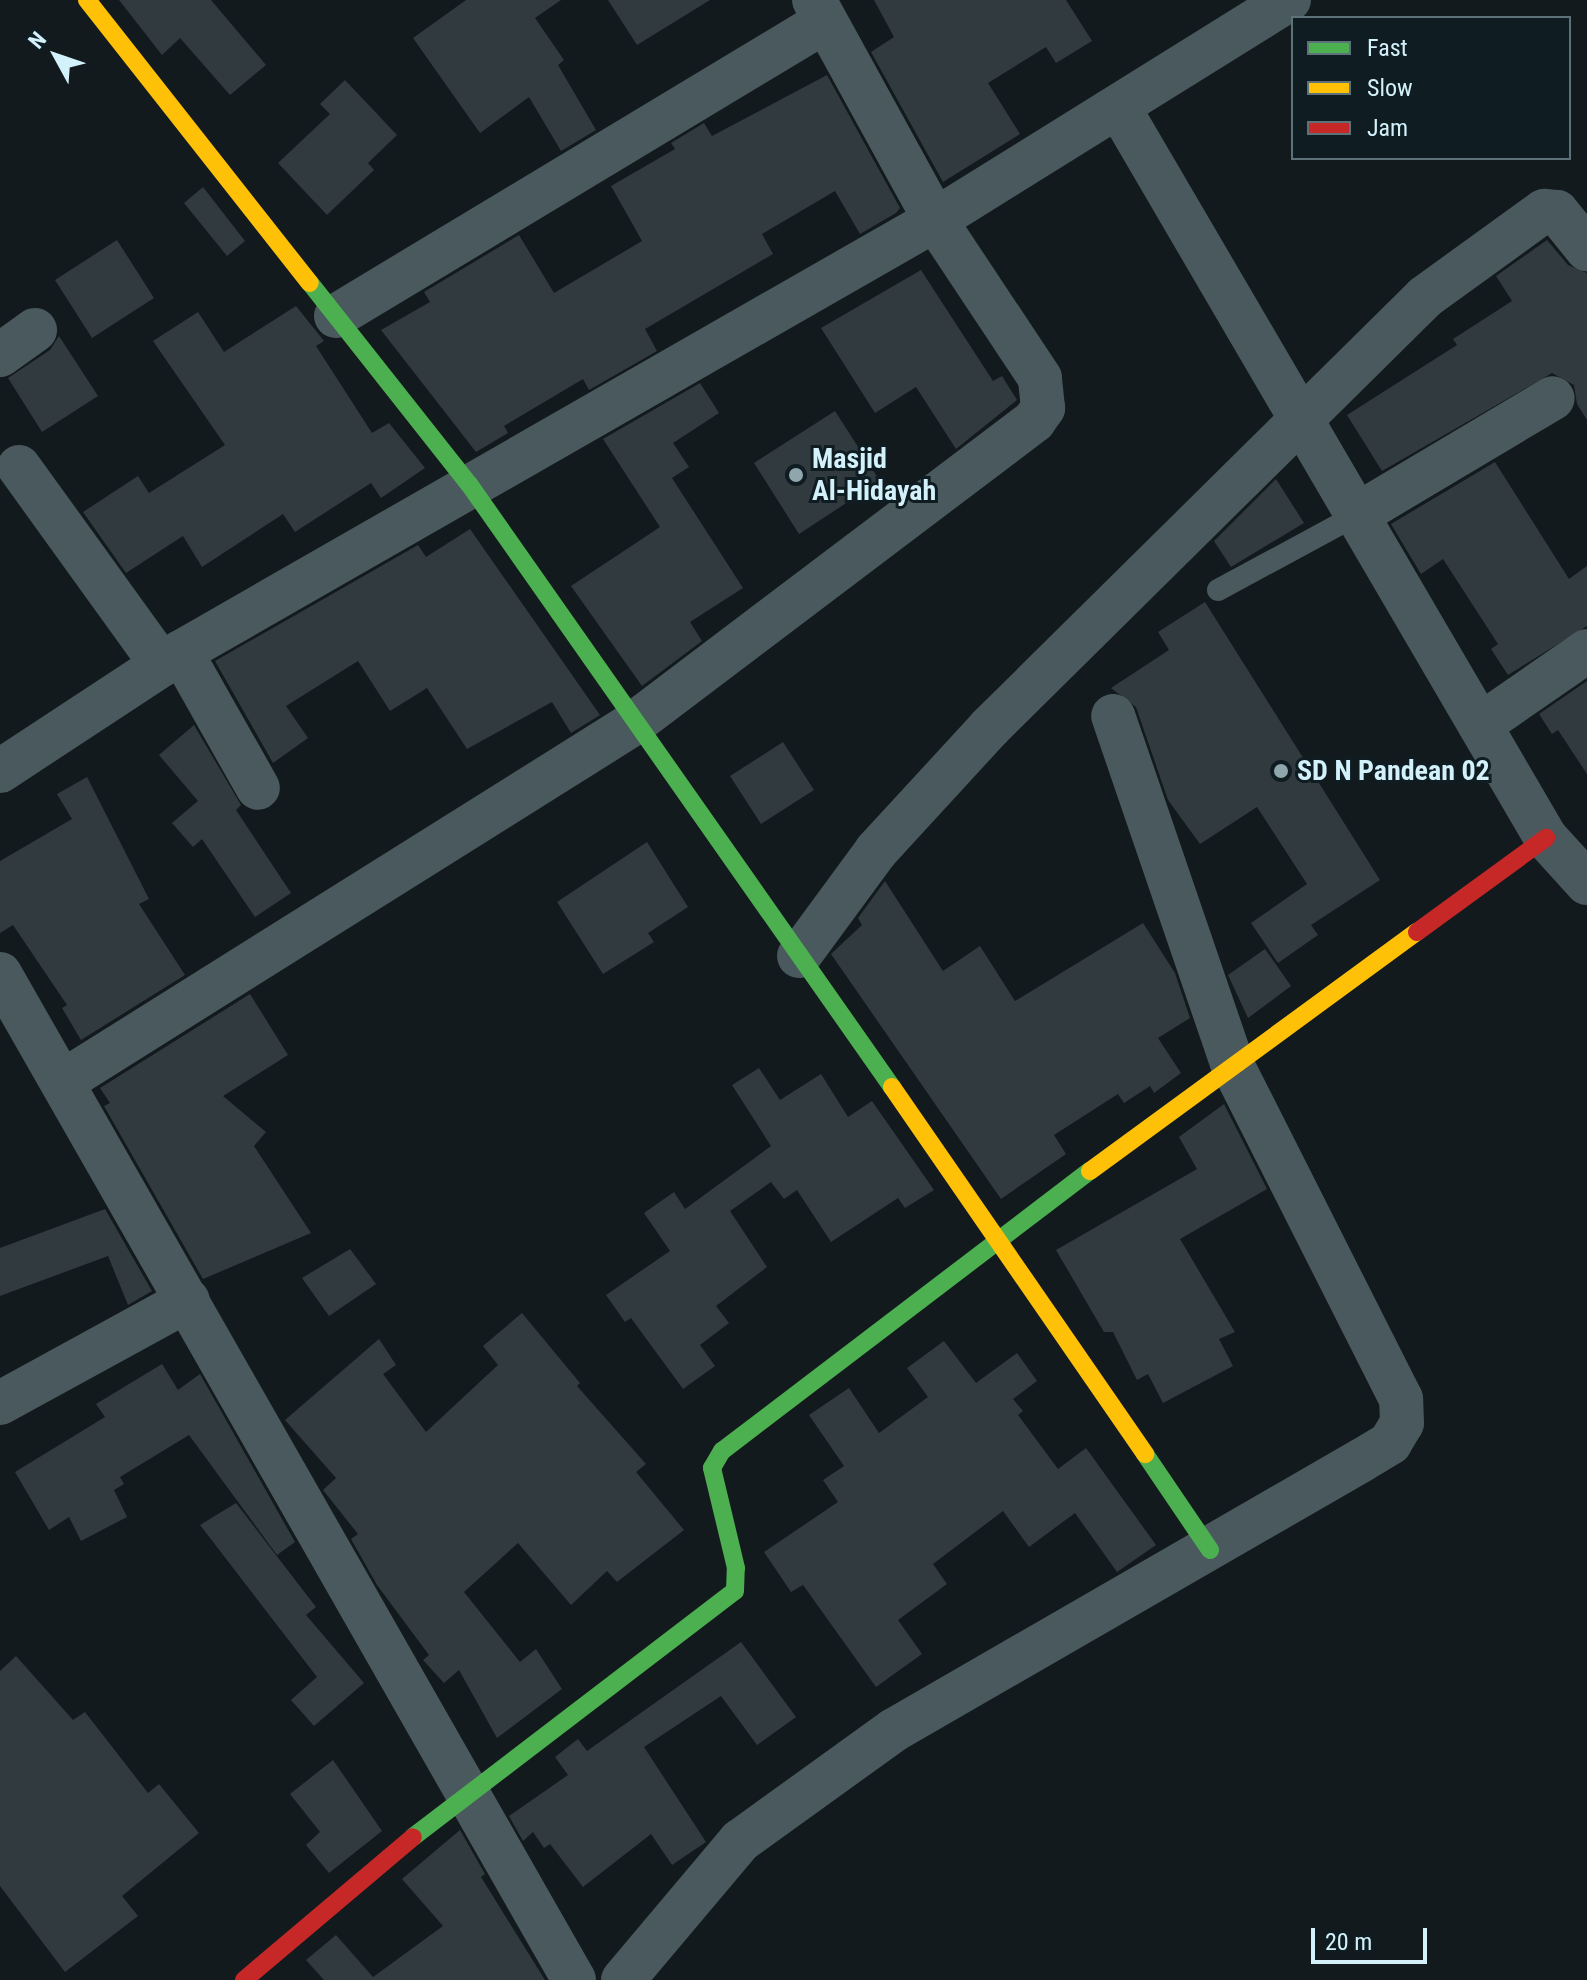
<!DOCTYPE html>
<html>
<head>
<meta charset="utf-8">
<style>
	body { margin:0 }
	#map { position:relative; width:1587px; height:1980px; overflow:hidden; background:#131a1d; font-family:"Roboto Condensed",sans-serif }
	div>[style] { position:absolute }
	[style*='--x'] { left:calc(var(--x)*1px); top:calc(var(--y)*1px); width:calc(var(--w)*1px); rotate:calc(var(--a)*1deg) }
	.building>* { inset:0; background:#313a3f }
	.lane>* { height:22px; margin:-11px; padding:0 11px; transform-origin:11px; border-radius:11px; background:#49595d }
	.street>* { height:44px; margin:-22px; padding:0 22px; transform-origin:22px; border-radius:22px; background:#49595d }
	.fast>* { height:18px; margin:-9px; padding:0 9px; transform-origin:9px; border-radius:9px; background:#4caf50 }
	.slow>* { height:18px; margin:-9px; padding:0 9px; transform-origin:9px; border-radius:9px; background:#ffc107 }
	.jam>* { height:18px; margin:-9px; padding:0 9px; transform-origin:9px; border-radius:9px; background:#c62828 }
	.dots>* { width:22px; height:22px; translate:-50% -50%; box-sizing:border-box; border:4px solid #0f1c21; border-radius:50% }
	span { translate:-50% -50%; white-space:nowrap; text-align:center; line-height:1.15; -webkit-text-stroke:6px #0f1c21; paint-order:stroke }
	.poi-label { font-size:28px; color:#d3f1fb; font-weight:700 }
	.left { translate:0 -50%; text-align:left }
	.legend { position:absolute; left:1291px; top:16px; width:280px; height:144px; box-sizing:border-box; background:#0f1c21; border:2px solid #5d7178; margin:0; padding:10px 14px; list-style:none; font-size:24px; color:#d3f1fb }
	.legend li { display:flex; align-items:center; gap:16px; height:40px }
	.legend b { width:40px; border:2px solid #5d7178 }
	.north { position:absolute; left:16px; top:16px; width:80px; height:80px; -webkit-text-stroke:6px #0f1c21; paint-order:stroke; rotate:310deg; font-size:22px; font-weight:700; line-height:32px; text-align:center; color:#d3f1fb }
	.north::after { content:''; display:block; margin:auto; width:28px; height:36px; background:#d3f1fb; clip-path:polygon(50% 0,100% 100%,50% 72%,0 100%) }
	.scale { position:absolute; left:1311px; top:1928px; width:116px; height:36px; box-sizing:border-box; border:4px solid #d3f1fb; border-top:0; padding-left:10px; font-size:24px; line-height:28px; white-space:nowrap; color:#d3f1fb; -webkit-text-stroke:6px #0f1c21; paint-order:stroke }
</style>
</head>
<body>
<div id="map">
	<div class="building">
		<i style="clip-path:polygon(119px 0,211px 0,266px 65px,230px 95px,180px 38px,162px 55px)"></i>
		<i style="clip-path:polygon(466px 0,561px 0,535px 18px,564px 60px,558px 65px,596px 130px,561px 151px,529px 97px,480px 133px,413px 38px)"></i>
		<i style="clip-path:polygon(608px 0,710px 0,637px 45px)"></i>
		<i style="clip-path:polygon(874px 0,1066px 0,1092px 41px,1056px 63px,1046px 47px,988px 83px,1020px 134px,943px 182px,871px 52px,894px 37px)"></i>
		<i style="clip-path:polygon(827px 75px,900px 208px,896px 213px,860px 234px,835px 191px,762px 234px,773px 254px,645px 329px,657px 351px,589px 390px,583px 379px,504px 426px,508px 433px,476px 452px,381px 330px,430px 302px,424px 292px,519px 235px,554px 293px,642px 241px,611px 186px,675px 149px,671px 143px,704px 123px,712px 136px)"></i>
		<i style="clip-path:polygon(345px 80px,397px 135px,368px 163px,374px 170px,327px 215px,278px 163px,330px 114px,320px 104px)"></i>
		<i style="clip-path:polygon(203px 187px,245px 241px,227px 256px,184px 203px)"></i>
		<i style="clip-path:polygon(117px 240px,154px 298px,92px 338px,55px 280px)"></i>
		<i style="clip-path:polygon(1547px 240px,1568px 265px,1587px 273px,1587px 420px,1577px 404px,1574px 385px,1552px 373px,1382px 471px,1347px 415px,1457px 345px,1453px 339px,1512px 301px,1496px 276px)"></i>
		<i style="clip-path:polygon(921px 270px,993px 381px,1002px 376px,1017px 400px,956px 449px,916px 387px,875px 413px,821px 328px)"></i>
		<i style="clip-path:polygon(296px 306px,324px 341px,316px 346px,372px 433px,389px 423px,425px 468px,381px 498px,371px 483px,295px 532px,283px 514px,202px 567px,183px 536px,126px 573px,83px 512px,138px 476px,149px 493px,225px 445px,153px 341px,198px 312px,224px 352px)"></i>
		<i style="clip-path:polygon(59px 336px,98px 396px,42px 432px,8px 378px,50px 350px)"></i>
		<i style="clip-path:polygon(700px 383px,719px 413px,673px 443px,689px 467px,672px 478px,743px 588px,690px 622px,702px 641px,642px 686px,571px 586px,660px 527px,603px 439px)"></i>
		<i style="clip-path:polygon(835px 411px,880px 481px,799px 534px,754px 463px)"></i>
		<i style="clip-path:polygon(1495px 462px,1569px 579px,1587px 566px,1587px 626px,1508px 675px,1491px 649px,1498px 644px,1443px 559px,1421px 574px,1391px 524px)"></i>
		<i style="clip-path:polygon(1276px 479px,1304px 523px,1231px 567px,1214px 541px)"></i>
		<i style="clip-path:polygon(470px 529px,600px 715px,571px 733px,552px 702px,467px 749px,427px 688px,390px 711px,358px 661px,286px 706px,308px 738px,273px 763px,215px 661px,418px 545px,426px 557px)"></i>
		<i style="clip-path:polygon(1205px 602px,1380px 880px,1311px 925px,1318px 935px,1278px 963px,1251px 923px,1307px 884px,1257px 807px,1200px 844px,1168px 800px,1136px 707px,1111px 688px,1169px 650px,1158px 632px)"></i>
		<i style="clip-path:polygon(1587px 681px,1587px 774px,1558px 730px,1552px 734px,1539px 714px)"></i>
		<i style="clip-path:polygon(194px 725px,241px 805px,236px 810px,291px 893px,255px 917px,202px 839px,193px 847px,172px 823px,198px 801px,159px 755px)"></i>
		<i style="clip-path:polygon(783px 742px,814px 790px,761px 824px,730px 776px)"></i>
		<i style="clip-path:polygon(87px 777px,149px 899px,139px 904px,185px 975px,81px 1040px,62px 1008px,67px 1005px,13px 925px,0 933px,0 861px,72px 819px,57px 794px)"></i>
		<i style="clip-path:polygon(647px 842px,688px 907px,648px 933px,654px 942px,603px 974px,557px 902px)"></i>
		<i style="clip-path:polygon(885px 881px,943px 971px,980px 946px,1015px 1001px,1143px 923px,1175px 973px,1190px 1018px,1158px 1038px,1181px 1073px,1154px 1093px,1150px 1086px,1124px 1103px,1118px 1094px,1054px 1135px,1066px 1154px,1001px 1199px,831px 954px,862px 925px,858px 918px)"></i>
		<i style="clip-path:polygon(1265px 949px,1291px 986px,1248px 1018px,1228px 975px)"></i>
		<i style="clip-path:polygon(250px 994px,288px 1055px,223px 1096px,266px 1132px,254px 1146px,311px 1233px,203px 1279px,104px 1106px,110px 1103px,100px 1088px)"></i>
		<i style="clip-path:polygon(759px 1068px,780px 1100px,821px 1074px,848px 1117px,872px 1101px,934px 1190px,905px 1208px,898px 1198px,831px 1242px,797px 1190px,784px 1199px,771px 1182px,730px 1211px,767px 1267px,716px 1306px,729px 1323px,700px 1345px,715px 1366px,683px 1389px,631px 1318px,625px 1322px,606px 1295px,670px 1251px,644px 1213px,674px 1192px,685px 1209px,771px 1146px,732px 1085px)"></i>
		<i style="clip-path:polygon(1224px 1104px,1267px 1189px,1180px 1239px,1235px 1332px,1219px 1339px,1233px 1366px,1163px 1403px,1148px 1374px,1137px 1380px,1113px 1332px,1104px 1332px,1056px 1250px,1197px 1169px,1179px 1137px)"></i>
		<i style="clip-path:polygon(105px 1209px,152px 1291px,128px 1305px,108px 1256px,0 1296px,0 1248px)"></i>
		<i style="clip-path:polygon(350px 1249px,376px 1284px,329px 1316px,302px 1278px)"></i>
		<i style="clip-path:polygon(522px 1313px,580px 1383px,577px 1386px,646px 1464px,636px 1472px,684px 1530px,617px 1582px,607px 1571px,571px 1605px,518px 1543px,464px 1592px,520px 1662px,536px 1649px,562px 1689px,497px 1738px,459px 1670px,444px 1683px,423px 1660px,429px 1655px,377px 1585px,351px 1539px,358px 1534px,323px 1490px,336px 1478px,285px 1420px,379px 1339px,396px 1365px,383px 1374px,426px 1432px,498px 1365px,483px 1346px)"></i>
		<i style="clip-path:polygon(944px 1341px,976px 1383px,1017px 1353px,1037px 1381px,1013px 1399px,1023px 1411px,1018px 1415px,1058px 1469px,1086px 1448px,1156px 1545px,1117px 1572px,1075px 1513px,1029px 1547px,1003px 1511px,933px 1564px,947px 1584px,898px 1620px,922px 1654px,876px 1687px,803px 1585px,791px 1592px,764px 1552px,838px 1502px,823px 1480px,844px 1466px,809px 1415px,849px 1388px,879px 1433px,928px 1397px,907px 1368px)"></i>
		<i style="clip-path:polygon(162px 1364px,178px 1390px,200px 1374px,295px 1542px,277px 1555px,189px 1435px,120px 1477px,124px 1484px,114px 1490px,127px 1517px,81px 1541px,69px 1517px,49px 1530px,15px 1472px,105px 1417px,96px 1404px)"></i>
		<i style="clip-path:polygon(236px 1503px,316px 1607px,306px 1615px,364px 1683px,314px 1726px,291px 1700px,317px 1677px,200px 1525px)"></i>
		<i style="clip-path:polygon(741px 1642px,796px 1717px,757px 1745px,721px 1696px,644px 1747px,706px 1842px,672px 1865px,651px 1834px,583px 1887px,550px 1844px,544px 1848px,533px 1832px,523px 1841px,509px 1816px,568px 1775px,555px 1757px,578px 1739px,587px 1751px)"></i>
		<i style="clip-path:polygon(16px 1656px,73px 1720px,85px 1712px,148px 1793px,159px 1784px,199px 1833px,122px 1896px,138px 1916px,65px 1972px,0 1886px,0 1671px)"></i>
		<i style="clip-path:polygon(333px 1760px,382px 1831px,329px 1873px,306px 1845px,320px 1832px,290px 1794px)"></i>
		<i style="clip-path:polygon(460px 1830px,485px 1874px,481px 1877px,545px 1980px,324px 1980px,306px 1960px,336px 1935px,373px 1977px,443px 1926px,402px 1879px)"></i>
	</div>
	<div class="lane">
		<i style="--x:1218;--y:590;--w:156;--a:-28.4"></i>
	</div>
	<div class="street">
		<i style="--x:1119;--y:108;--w:846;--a:59.68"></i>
		<i style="--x:1546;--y:838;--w:61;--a:47.7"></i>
		<i style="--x:336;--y:316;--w:570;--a:-31.07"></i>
		<i style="--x:0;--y:355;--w:43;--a:-35.5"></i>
		<i style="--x:19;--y:467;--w:244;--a:54.2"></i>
		<i style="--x:1355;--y:516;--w:230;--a:-30.8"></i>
		<i style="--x:181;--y:652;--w:156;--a:60.5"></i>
		<i style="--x:1480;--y:725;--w:130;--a:-34.7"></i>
		<i style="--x:0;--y:771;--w:217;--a:-33.3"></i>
		<i style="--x:181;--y:652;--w:869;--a:-29.81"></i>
		<i style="--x:935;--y:220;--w:417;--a:-31.9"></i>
		<i style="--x:799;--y:956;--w:130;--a:-53.7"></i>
		<i style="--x:876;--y:851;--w:167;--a:-47.4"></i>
		<i style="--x:989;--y:728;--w:613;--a:-44.67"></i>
		<i style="--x:1425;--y:297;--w:147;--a:-35.9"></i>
		<i style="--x:1544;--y:211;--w:13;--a:4"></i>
		<i style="--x:1557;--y:212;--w:48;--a:51"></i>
		<i style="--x:0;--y:974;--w:1158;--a:60.29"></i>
		<i style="--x:62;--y:1082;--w:678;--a:-32.1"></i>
		<i style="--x:636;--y:722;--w:499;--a:-37.1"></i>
		<i style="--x:1034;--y:421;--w:16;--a:-55"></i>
		<i style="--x:1043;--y:408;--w:30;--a:-96"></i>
		<i style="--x:1040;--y:378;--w:190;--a:-123.6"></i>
		<i style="--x:935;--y:220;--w:251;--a:-118.8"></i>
		<i style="--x:0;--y:1403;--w:214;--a:-28.7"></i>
		<i style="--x:623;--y:1980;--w:182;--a:-49.9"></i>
		<i style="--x:740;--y:1841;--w:190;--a:-35.8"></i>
		<i style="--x:894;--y:1730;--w:540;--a:-29.98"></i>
		<i style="--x:1362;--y:1460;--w:33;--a:-31"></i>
		<i style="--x:1390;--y:1443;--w:23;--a:-59"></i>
		<i style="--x:1402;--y:1423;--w:24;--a:-92"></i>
		<i style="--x:1401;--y:1399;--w:373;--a:-116.8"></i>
		<i style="--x:1233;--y:1066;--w:370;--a:-108.9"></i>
	</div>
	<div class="fast">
		<i style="--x:310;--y:283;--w:256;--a:51.7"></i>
		<i style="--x:469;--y:484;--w:737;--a:54.95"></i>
		<i style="--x:1145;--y:1454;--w:116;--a:55.9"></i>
		<i style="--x:413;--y:1837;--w:405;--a:-37.4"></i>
		<i style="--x:735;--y:1591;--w:23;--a:-88"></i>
		<i style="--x:736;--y:1568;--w:103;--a:-103.5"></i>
		<i style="--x:712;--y:1468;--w:20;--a:-60"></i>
		<i style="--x:722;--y:1451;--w:462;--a:-37.3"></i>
	</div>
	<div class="slow">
		<i style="--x:87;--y:0;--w:360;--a:51.8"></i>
		<i style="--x:892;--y:1087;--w:446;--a:55.4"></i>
		<i style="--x:1090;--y:1171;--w:405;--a:-36.2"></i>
	</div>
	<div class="jam">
		<i style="--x:1417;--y:932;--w:160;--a:-36.1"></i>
		<i style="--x:244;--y:1980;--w:221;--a:-40.2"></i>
	</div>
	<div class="dots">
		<i style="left:796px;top:475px;background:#90a6ad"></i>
		<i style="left:1281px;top:771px;background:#90a6ad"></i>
	</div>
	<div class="poi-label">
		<span class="left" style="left:812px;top:475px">Masjid<br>Al-Hidayah</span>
		<span class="left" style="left:1297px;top:771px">SD N Pandean 02</span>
	</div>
	<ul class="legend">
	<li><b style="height:10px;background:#4caf50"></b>Fast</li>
	<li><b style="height:10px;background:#ffc107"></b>Slow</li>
	<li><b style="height:10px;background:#c62828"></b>Jam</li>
	</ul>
	<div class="north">N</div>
	<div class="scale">20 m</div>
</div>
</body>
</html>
